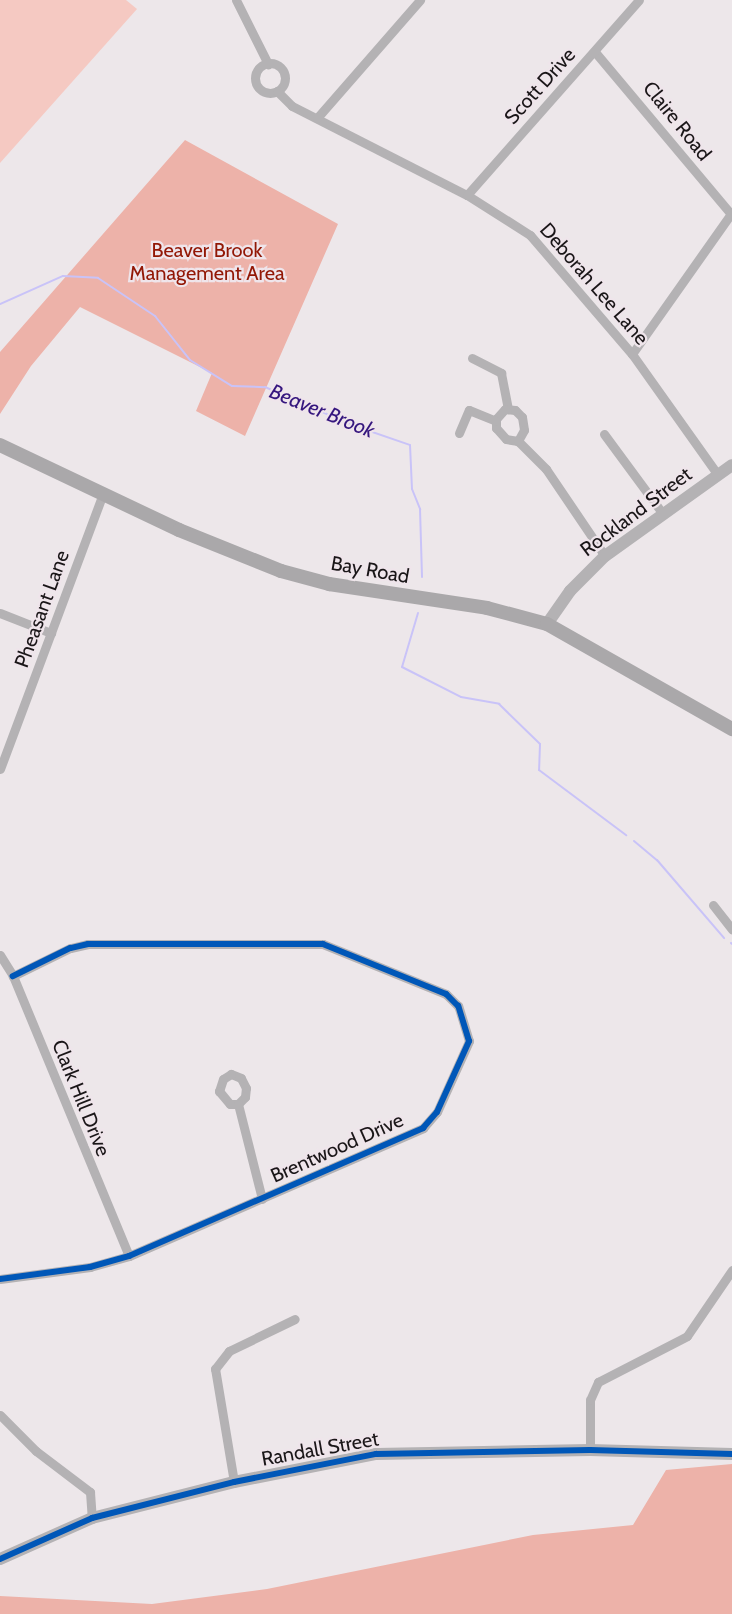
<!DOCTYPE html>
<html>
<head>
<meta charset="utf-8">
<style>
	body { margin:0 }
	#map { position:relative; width:732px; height:1614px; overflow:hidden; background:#ede7ea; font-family:Cabin,sans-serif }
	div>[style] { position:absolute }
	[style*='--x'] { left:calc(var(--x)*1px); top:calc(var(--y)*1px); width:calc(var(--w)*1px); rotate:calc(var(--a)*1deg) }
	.green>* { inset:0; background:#f5c9c2 }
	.forest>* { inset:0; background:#edb2a9 }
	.stream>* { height:2px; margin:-1px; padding:0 1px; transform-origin:1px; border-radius:1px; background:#c9c3f8 }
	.minor>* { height:9px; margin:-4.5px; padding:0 4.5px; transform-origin:4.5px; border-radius:4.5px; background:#b4b2b4 }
	.minor>.ring { margin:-4.5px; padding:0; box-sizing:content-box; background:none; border:9px solid #b4b2b4; border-radius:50% }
	.tertiary>* { height:12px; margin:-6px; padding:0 6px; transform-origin:6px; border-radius:6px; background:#b4b2b4 }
	.secondary>* { height:14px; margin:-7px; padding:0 7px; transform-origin:7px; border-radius:7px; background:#aaa8aa }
	.cycleway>* { height:6px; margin:-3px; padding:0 3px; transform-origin:3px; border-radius:3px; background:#0057b8 }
	span { translate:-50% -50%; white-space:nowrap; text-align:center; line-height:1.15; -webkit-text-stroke:4.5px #efe5eb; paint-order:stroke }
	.street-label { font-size:20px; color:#1a1618 }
	.park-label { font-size:20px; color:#921705 }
	.water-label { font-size:21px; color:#35167e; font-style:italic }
</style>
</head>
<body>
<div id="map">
	<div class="green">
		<i style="clip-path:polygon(0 0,126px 0,137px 9px,0 163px)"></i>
	</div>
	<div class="forest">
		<i style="clip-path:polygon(185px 140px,338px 224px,245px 436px,196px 411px,212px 373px,80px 307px,31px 366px,0 414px,0 352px)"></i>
		<i style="clip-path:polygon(732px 1464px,732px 1614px,0 1614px,0 1596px,152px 1604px,267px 1589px,533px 1535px,633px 1525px,666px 1470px)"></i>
	</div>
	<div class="stream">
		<i style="--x:0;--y:304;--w:69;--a:-24"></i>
		<i style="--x:63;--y:276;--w:35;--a:3"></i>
		<i style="--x:98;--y:278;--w:69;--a:33.7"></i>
		<i style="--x:155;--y:316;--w:56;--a:51.5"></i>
		<i style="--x:190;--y:360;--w:49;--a:31.8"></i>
		<i style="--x:232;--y:386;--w:33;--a:2"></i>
		<i style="--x:265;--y:387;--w:95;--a:23.6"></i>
		<i style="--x:352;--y:425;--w:61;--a:19"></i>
		<i style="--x:410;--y:445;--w:44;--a:87.4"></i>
		<i style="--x:412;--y:489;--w:22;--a:68"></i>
		<i style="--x:420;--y:509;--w:68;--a:88.3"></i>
		<i style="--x:418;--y:613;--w:56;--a:106.5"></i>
		<i style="--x:402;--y:667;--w:66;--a:27"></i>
		<i style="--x:461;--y:697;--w:39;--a:10"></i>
		<i style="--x:499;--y:704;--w:57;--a:44.3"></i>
		<i style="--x:540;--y:744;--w:26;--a:92"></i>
		<i style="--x:539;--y:770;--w:109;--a:36.8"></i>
		<i style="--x:634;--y:841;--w:30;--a:40"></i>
		<i style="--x:657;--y:860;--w:103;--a:49.3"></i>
		<i style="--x:731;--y:943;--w:1;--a:45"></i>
	</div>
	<div class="minor">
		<i style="--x:236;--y:0;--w:72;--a:63.4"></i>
		<i style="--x:595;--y:52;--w:212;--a:50"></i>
		<i class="ring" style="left:255px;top:63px;width:21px;height:21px"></i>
		<i style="--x:277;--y:91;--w:21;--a:45"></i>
		<i style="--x:292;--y:106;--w:196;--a:27"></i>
		<i style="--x:467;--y:195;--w:75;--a:32.4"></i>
		<i style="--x:530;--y:235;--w:157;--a:49.4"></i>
		<i style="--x:632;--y:354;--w:148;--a:54.6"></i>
		<i style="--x:317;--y:118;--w:157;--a:-48.9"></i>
		<i style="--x:467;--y:195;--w:260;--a:-48.6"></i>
		<i style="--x:632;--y:354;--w:174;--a:-54.8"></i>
		<i style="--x:472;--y:358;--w:33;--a:27"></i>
		<i style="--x:501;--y:373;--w:37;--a:79"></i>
		<i style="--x:505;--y:409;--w:10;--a:6"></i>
		<i style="--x:515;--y:410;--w:10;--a:45"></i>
		<i style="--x:522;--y:417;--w:13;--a:81"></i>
		<i style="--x:524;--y:430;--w:13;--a:119"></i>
		<i style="--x:518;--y:441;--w:12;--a:-171"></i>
		<i style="--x:506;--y:439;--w:15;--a:-132"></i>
		<i style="--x:496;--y:428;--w:9;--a:-90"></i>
		<i style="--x:496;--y:419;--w:13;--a:-48"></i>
		<i style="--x:459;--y:433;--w:25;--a:-67"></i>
		<i style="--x:469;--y:410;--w:29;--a:22"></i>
		<i style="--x:604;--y:434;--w:99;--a:53.6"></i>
		<i style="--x:518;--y:441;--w:40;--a:45"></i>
		<i style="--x:546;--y:469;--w:105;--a:55.9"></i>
		<i style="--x:0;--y:613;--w:55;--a:21.4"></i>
		<i style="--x:0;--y:769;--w:295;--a:-69.5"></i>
		<i style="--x:713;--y:905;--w:31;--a:52"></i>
		<i style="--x:0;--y:955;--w:25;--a:58"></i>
		<i style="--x:13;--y:976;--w:303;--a:67.5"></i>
		<i style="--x:238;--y:1104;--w:10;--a:-45"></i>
		<i style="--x:245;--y:1097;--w:9;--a:-84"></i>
		<i style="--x:246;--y:1088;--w:11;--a:-117"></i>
		<i style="--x:241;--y:1078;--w:11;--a:-158"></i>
		<i style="--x:231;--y:1074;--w:9;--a:148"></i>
		<i style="--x:223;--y:1079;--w:13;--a:108"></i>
		<i style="--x:219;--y:1091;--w:17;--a:50"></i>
		<i style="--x:230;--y:1104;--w:8;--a:0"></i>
		<i style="--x:238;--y:1104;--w:98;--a:75.8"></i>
		<i style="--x:0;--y:1279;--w:91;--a:-7.6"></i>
		<i style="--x:90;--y:1267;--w:41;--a:-15.8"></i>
		<i style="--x:129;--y:1256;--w:321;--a:-23.5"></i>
		<i style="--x:423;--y:1128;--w:21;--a:-49"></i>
		<i style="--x:437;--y:1112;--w:78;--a:-65.7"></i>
		<i style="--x:469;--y:1041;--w:37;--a:-107"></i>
		<i style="--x:458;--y:1006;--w:17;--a:-135"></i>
		<i style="--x:446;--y:994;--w:133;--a:-157.9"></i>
		<i style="--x:323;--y:944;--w:235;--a:180"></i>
		<i style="--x:88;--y:944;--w:18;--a:167"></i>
		<i style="--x:70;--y:948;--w:64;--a:153.8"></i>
		<i style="--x:0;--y:1415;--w:51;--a:45"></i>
		<i style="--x:36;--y:1451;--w:68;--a:37.2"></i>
		<i style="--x:90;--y:1492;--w:26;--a:86"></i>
		<i style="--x:590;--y:1450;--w:50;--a:-90"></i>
		<i style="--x:590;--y:1400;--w:20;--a:-66"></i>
		<i style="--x:598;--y:1382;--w:100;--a:-27.3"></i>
		<i style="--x:687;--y:1336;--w:80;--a:-55.7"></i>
		<i style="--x:234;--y:1482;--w:115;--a:-99.5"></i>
		<i style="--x:215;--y:1369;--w:23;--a:-52"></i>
		<i style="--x:229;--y:1351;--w:73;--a:-25.9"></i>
	</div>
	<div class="tertiary">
		<i style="--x:547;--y:624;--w:40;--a:-55.1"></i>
		<i style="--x:570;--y:591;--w:49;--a:-45"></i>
		<i style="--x:605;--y:556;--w:156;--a:-35.6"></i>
		<i style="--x:0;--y:1559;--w:101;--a:-24"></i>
		<i style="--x:92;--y:1518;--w:146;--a:-14.2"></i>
		<i style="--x:234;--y:1482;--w:145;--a:-11.2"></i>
		<i style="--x:376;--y:1454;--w:214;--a:-1.1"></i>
		<i style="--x:590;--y:1450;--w:142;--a:1.6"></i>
	</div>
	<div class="secondary">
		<i style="--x:0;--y:445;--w:198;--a:25.4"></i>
		<i style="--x:179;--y:530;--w:110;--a:21.9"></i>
		<i style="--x:281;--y:571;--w:50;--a:15.2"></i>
		<i style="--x:329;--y:584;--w:160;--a:8.6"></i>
		<i style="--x:487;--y:608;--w:62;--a:14.9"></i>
		<i style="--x:547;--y:624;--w:213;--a:29.6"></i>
	</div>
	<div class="cycleway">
		<i style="--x:0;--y:1279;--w:91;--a:-7.6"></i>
		<i style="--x:90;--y:1267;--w:41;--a:-15.8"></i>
		<i style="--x:129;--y:1256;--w:321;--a:-23.5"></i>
		<i style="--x:423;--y:1128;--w:21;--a:-49"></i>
		<i style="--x:437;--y:1112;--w:78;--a:-65.7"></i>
		<i style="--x:469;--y:1041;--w:37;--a:-107"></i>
		<i style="--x:458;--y:1006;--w:17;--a:-135"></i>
		<i style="--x:446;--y:994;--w:133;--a:-157.9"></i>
		<i style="--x:323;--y:944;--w:235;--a:180"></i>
		<i style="--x:88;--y:944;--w:18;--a:167"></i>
		<i style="--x:70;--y:948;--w:64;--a:153.8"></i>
		<i style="--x:0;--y:1559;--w:101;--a:-24"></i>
		<i style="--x:92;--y:1518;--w:146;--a:-14.2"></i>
		<i style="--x:234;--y:1482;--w:145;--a:-11.2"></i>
		<i style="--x:376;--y:1454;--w:214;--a:-1.1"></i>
		<i style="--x:590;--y:1450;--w:142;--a:1.6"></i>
	</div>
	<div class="street-label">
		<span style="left:540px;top:86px;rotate:-48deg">Scott Drive</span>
		<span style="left:677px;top:121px;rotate:51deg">Claire Road</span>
		<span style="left:594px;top:284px;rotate:49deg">Deborah Lee Lane</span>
		<span style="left:636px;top:512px;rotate:-37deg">Rockland Street</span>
		<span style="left:370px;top:570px;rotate:10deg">Bay Road</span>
		<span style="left:42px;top:609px;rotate:-70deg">Pheasant Lane</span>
		<span style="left:81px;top:1098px;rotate:68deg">Clark Hill Drive</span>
		<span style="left:337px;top:1148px;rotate:-24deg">Brentwood Drive</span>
		<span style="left:320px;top:1449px;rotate:-10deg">Randall Street</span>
	</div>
	<div class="park-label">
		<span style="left:207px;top:262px">Beaver Brook<br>Management Area</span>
	</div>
	<div class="water-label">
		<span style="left:322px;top:411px;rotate:22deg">Beaver Brook</span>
	</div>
</div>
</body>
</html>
